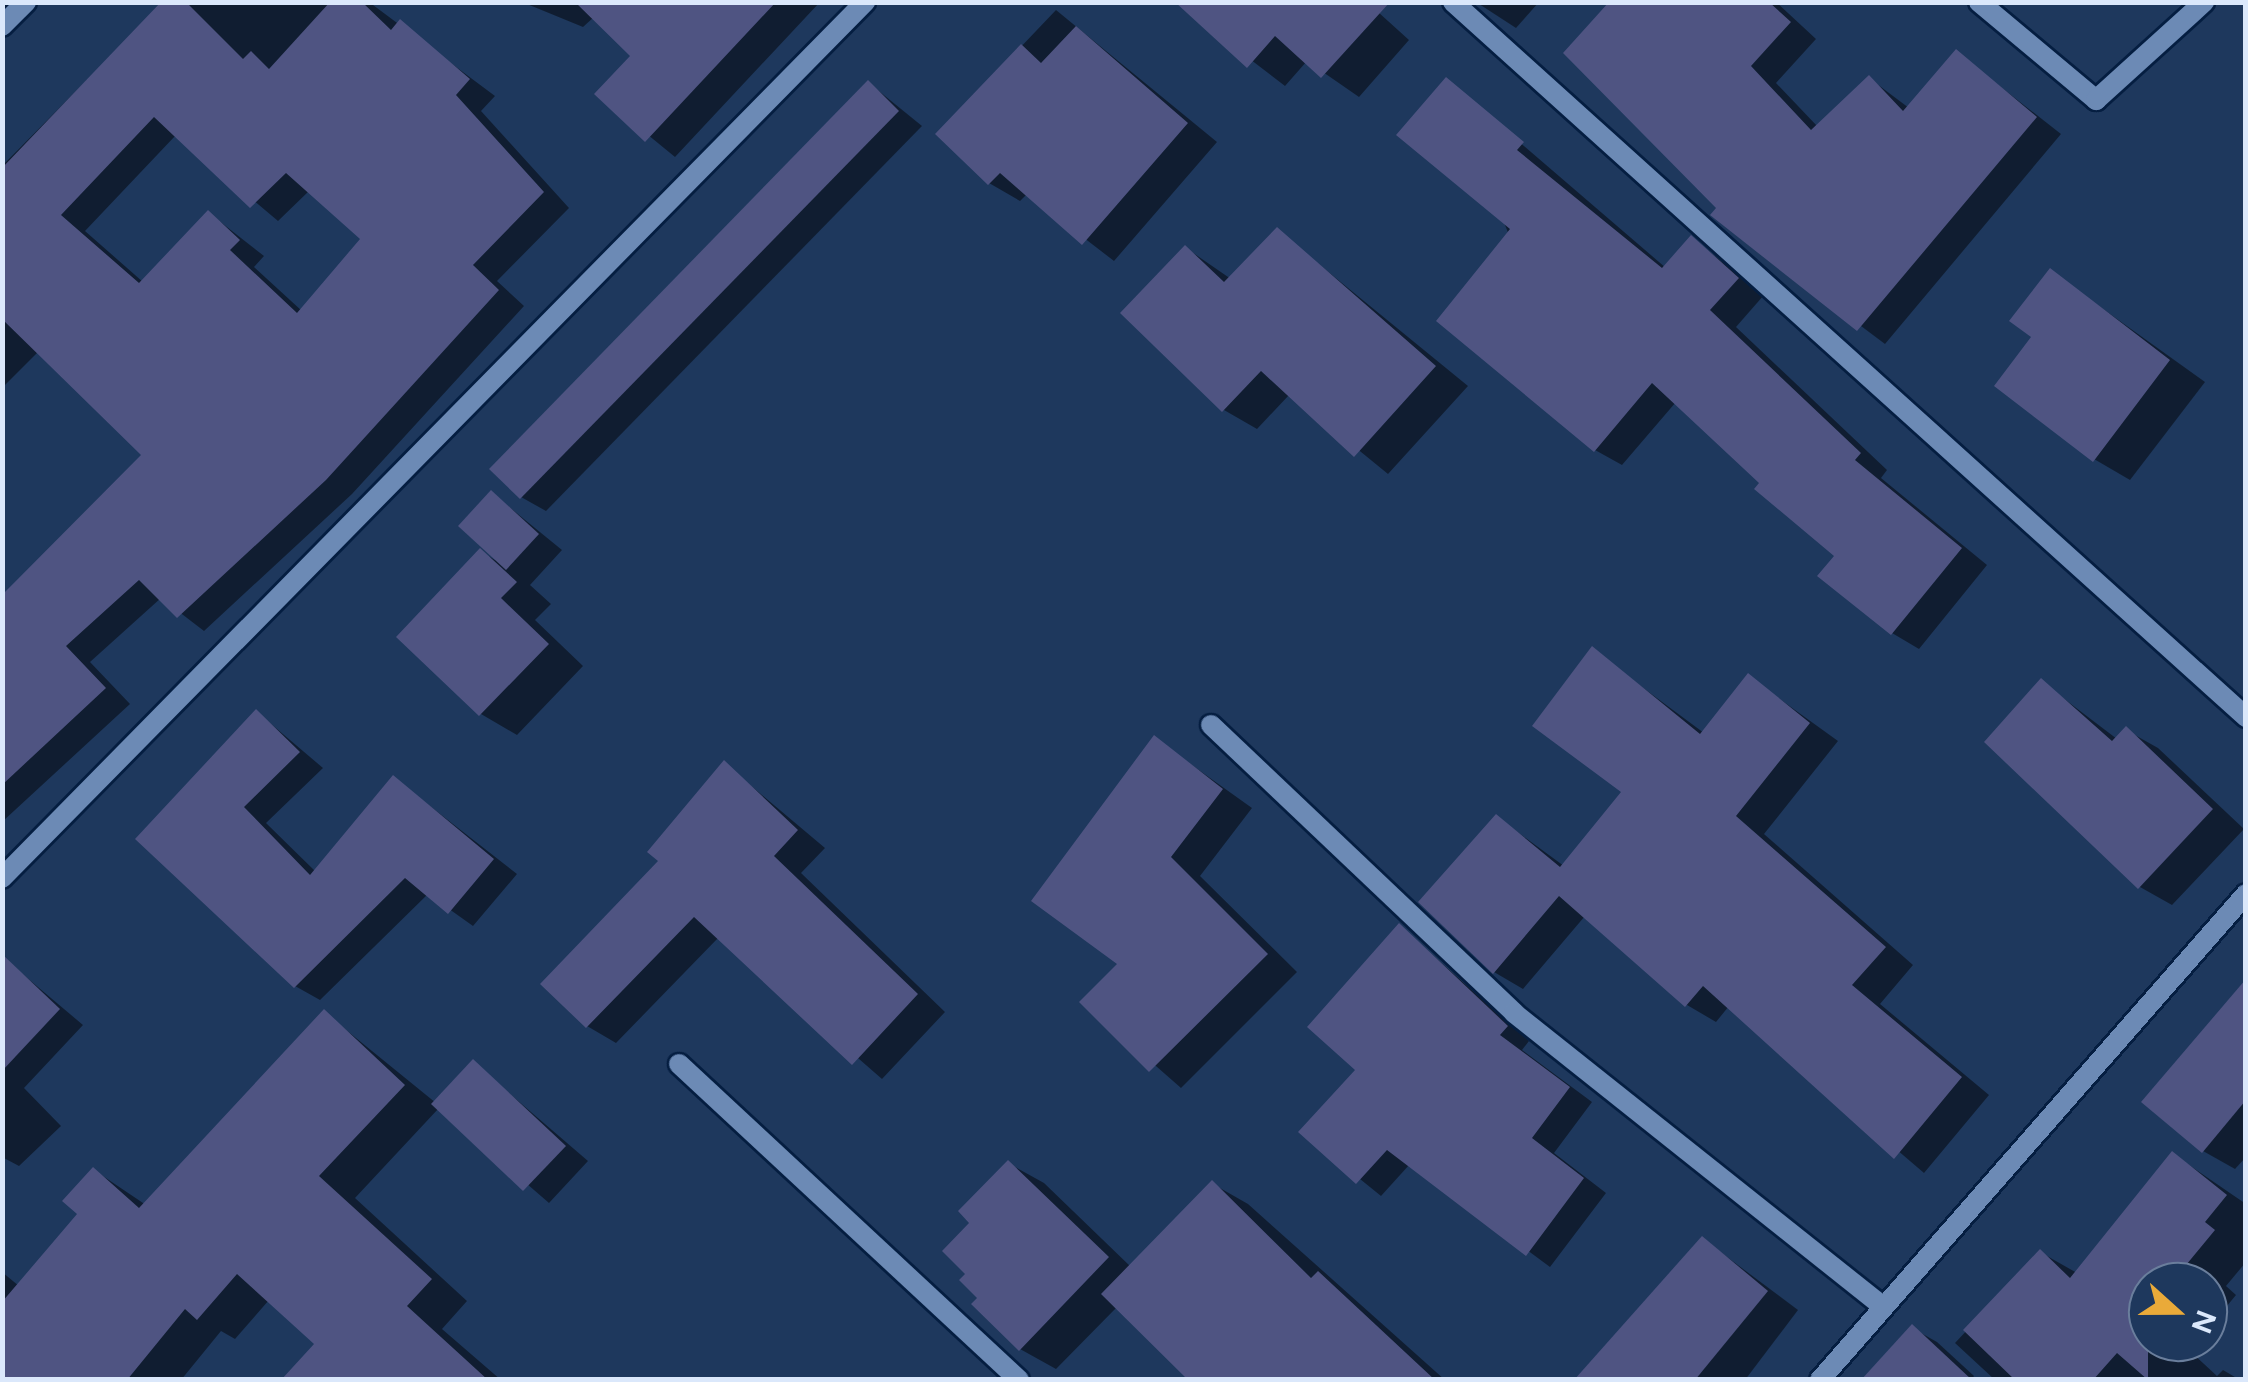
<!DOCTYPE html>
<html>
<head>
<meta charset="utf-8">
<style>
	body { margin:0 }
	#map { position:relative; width:2248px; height:1382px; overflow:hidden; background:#1e385d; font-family:Figtree,sans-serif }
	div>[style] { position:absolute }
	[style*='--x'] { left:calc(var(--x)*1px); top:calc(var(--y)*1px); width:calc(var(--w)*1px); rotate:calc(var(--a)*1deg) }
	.shadow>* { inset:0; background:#0007 }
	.building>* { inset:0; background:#4f5482 }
	.roads { filter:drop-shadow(2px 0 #051e41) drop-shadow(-2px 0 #051e41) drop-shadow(0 2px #051e41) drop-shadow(0 -2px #051e41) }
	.street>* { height:20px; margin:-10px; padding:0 10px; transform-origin:10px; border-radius:10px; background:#6c8ab5 }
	span { translate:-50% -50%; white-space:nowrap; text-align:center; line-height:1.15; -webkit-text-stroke:8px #1e385d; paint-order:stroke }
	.frame { position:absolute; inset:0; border:5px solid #dbe8fb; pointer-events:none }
	.north { position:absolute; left:2128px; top:1262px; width:100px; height:100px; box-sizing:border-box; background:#1e385d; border:2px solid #6a7e9c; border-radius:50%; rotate:111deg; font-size:28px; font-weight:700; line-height:40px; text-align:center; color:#dbe8fb }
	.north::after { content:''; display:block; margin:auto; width:35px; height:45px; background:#eaaa39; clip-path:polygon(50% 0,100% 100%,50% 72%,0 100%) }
</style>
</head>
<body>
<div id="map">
	<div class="shadow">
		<i style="clip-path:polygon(evenodd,164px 2px,369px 2px,495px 96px,481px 111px,569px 208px,497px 281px,524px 306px,352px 494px,204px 631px,161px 598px,90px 662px,130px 704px,2px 822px,2px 597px,145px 455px,39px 351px,2px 388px,2px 166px,164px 2px,176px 135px,278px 221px,309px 191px,363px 238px,302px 311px,254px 267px,264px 256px,209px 213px,143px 282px,85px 231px,176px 135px)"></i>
		<i style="clip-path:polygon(522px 2px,820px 2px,675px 157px,598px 94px,634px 56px,594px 17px,583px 27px)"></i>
		<i style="clip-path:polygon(1367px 2px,1409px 40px,1359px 97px,1307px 61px,1285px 86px,1195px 17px)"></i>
		<i style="clip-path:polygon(1476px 2px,1539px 2px,1516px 28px)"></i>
		<i style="clip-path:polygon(1613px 2px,1776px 2px,1816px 39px,1776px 83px,1818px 127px,1869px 78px,1909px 108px,1956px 52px,2061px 134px,1885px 344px,1713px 215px,1719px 208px)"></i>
		<i style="clip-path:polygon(1056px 10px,1217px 142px,1114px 261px,1027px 194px,1020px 201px,989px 183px,938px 134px)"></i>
		<i style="clip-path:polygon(1447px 80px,1666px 268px,1692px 238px,1764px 295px,1736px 327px,1887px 470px,1881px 478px,1987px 565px,1919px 649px,1892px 633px,1838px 555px,1676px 402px,1622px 465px,1595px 450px)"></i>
		<i style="clip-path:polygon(869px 83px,922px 126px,546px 511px,521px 497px)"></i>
		<i style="clip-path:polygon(1277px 230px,1468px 386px,1388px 474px,1290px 394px,1257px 429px,1224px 410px,1186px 248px,1231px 279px)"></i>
		<i style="clip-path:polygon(2050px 271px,2205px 382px,2130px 480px,2094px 459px,2034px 336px)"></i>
		<i style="clip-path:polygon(492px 493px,562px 550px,530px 585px,551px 604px,535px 620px,583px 666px,517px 735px,481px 714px,400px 637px,480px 551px,495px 560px)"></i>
		<i style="clip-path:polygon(1592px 650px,1704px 733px,1749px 677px,1838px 741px,1764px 834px,1913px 965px,1880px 1004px,1989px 1095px,1924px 1173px,1729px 1006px,1716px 1022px,1687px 1005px,1585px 916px,1523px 989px,1494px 972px,1497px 817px,1564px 866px,1625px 791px)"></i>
		<i style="clip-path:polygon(2042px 682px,2117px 739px,2126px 730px,2158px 748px,2244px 829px,2172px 905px,2140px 887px)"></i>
		<i style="clip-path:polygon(257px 712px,323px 768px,266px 823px,316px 872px,394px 778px,517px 874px,473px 926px,428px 894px,320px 1000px,295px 986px,139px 839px)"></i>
		<i style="clip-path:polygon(1154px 738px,1252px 808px,1200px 876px,1297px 972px,1181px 1088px,1083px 1002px,1121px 964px)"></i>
		<i style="clip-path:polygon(724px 763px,825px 848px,801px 873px,945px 1012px,882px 1079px,719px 937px,616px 1043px,587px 1026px)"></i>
		<i style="clip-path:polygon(1400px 926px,1529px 1041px,1522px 1050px,1592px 1102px,1554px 1153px,1606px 1193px,1550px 1267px,1410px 1164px,1381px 1196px,1302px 1132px,1359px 1070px)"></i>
		<i style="clip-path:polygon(7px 961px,83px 1025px,24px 1088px,61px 1126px,19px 1166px,2px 1157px)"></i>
		<i style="clip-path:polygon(2246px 982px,2246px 1157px,2235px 1169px,2203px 1151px)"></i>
		<i style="clip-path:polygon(324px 1012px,436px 1103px,473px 1062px,588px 1161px,549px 1203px,439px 1108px,355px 1198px,467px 1301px,442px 1329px,501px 1380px,297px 1380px,317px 1343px,269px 1300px,235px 1339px,221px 1331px,181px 1380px,2px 1380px,2px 1272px,19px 1286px,80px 1214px,94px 1170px,146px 1205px)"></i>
		<i style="clip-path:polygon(2173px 1154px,2246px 1204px,2246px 1262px,2226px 1286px,2236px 1295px,2208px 1329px,2208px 1282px,2148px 1282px,2148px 1342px,2197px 1342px,2190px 1351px,2217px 1376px,2223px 1370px,2240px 1380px,1995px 1380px,1955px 1343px,2040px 1252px,2077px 1273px)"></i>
		<i style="clip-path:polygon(1008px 1163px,1044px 1183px,1131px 1267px,1213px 1184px,1248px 1204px,1445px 1380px,1198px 1380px,1118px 1306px,1056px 1369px,1020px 1349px,968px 1274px,973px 1223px)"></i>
		<i style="clip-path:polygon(1703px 1239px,1798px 1310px,1745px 1380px,1580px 1380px)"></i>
		<i style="clip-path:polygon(1912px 1328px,1937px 1342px,1974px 1376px,1971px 1380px)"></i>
	</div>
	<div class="building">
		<i style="clip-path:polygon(evenodd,161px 2px,186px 2px,243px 59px,251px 51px,269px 69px,330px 2px,362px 2px,391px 30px,400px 19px,470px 79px,456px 95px,544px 192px,473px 265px,499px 290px,326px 480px,177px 618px,139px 580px,66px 646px,106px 688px,2px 785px,2px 595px,141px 455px,2px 319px,2px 168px,161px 2px,154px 117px,250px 208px,286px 173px,360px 239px,297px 313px,230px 250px,240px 240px,208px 210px,139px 283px,61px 215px,154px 117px)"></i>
		<i style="clip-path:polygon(575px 2px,776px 2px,645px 142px,594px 94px,630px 56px)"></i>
		<i style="clip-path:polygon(1175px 2px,1390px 2px,1321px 78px,1275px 36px,1247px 68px)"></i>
		<i style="clip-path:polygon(1609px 2px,1769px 2px,1791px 22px,1751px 66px,1811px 130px,1869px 75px,1903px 111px,1956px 49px,2037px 117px,1857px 331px,1710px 215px,1716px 208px,1563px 53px)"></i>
		<i style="clip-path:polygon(1076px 26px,1188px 123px,1082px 245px,1000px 173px,988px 185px,935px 134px,1021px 44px,1041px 63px)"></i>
		<i style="clip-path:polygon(1446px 77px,1524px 142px,1517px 150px,1662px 268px,1691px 235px,1739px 278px,1710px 310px,1861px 453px,1855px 460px,1962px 548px,1891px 635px,1817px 576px,1834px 556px,1754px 489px,1759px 483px,1652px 383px,1594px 452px,1436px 321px,1510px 229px,1396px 135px)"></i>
		<i style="clip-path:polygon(868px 80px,899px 111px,520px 499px,489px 469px)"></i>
		<i style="clip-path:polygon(1277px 227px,1436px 366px,1354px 457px,1261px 371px,1222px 412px,1120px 313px,1185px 245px,1224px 282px)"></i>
		<i style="clip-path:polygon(2050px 268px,2170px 360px,2093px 462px,1994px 386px,2031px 337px,2009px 321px)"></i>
		<i style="clip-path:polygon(491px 490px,539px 534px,506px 570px,458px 526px)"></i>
		<i style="clip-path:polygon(480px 548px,517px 582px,501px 598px,549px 644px,479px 716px,396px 637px)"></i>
		<i style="clip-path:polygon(1592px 646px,1700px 734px,1748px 673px,1810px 723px,1736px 816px,1886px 947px,1852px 985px,1962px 1077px,1894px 1159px,1703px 986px,1685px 1007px,1559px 896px,1493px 974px,1418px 902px,1496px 814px,1560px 867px,1621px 792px,1532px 726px)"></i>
		<i style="clip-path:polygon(2041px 678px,2112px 741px,2126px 726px,2213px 809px,2138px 889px,1984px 742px)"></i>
		<i style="clip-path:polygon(256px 709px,300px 752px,244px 807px,310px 875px,393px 775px,494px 859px,448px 914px,405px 878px,294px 988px,135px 839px)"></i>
		<i style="clip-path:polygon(1154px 735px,1223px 789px,1171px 857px,1268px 954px,1149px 1072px,1079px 1002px,1117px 964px,1031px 901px)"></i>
		<i style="clip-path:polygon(724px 760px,798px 830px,774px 856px,918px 994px,852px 1065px,694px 917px,586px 1028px,540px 984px,658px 861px,647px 852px)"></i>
		<i style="clip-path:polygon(1399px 923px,1508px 1026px,1500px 1035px,1570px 1087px,1532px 1138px,1584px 1178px,1526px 1256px,1387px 1150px,1356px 1184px,1298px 1132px,1355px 1070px,1307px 1027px)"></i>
		<i style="clip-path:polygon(2px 954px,60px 1009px,2px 1071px)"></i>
		<i style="clip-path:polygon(2246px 979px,2246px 1100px,2202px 1153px,2141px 1102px)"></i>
		<i style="clip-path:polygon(324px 1009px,405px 1085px,319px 1176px,432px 1279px,407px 1306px,488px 1380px,281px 1380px,314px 1344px,237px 1274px,197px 1320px,185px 1309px,127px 1380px,2px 1380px,2px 1302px,77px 1214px,62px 1201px,93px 1167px,139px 1208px)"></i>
		<i style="clip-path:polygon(473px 1059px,566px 1146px,523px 1191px,431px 1104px)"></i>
		<i style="clip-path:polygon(2172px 1151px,2227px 1195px,2205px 1222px,2215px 1230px,2172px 1282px,2148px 1282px,2148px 1380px,2117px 1353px,2093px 1380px,2015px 1380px,1963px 1330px,2040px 1249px,2070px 1278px)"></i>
		<i style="clip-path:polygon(1008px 1160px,1109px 1257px,1019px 1351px,971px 1304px,977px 1298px,959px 1280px,965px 1274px,942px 1251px,969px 1223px,958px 1211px)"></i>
		<i style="clip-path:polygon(1212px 1180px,1311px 1278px,1318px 1271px,1435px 1380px,1188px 1380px,1101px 1294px)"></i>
		<i style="clip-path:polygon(1702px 1236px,1768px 1291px,1695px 1380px,1574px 1380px)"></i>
		<i style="clip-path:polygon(1912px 1324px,1972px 1380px,1861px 1380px)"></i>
	</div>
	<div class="roads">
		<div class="street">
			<i style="--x:1453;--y:2;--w:1068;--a:42.04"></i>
			<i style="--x:1979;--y:2;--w:153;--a:39.9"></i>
			<i style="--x:2096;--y:100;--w:146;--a:-42.2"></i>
			<i style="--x:2;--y:26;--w:34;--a:-45"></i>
			<i style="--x:1211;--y:725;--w:418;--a:43.5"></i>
			<i style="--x:1514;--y:1013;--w:468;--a:38.5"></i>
			<i style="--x:2;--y:878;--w:1230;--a:-45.43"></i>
			<i style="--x:679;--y:1064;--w:464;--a:42.9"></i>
			<i style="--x:1820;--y:1380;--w:646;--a:-48.76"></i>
		</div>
	</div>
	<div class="frame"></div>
	<div class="north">N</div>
</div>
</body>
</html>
